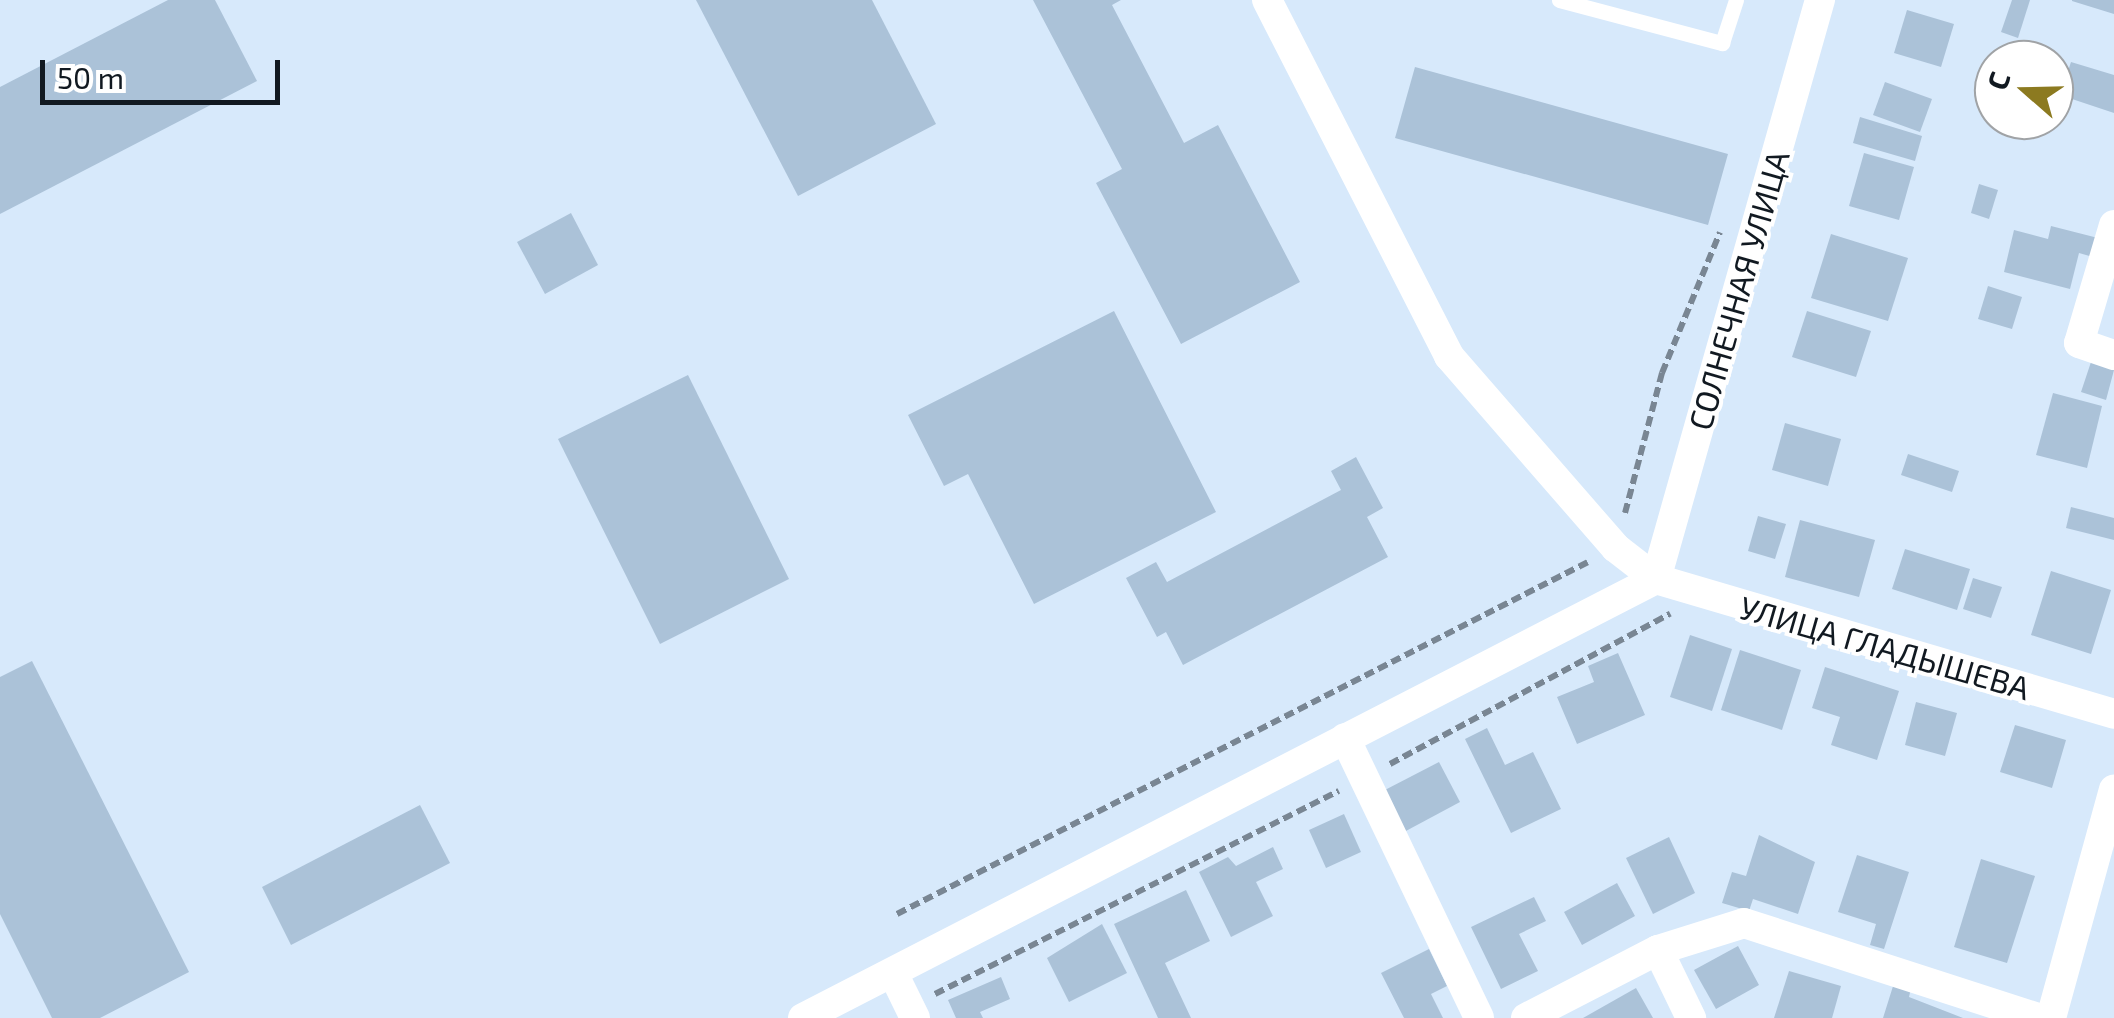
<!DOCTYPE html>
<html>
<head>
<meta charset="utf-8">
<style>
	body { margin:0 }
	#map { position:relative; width:2114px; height:1018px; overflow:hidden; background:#d7e9fb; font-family:"Exo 2",sans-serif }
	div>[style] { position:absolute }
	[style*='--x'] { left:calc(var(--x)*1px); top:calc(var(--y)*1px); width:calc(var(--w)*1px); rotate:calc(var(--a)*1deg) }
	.building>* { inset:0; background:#abc2d8 }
	.path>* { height:6px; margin-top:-3px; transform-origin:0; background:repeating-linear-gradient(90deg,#798693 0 10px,transparent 0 15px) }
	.service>* { height:15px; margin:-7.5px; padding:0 7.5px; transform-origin:7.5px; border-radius:7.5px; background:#fff }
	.minor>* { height:30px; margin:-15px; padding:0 15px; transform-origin:15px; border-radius:15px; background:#fff }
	span { translate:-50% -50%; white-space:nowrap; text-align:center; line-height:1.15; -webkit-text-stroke:8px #fff; paint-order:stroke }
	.street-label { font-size:32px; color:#111921 }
	.north { position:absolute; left:1974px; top:40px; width:100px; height:100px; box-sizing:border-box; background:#fff; border:2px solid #a0a3a6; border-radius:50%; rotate:290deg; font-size:28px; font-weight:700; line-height:40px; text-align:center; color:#111921 }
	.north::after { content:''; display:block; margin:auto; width:35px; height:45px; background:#8c7a20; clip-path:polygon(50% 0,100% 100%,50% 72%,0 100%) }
	.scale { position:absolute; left:40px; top:60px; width:240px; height:45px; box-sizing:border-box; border:5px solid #111921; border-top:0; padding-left:12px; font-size:30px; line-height:35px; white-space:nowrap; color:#111921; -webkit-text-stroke:8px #fff; paint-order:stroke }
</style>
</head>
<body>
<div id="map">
	<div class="building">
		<i style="clip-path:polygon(168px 0,215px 0,257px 81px,0 214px,0 87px)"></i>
		<i style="clip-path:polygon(696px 0,872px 0,936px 124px,798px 196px)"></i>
		<i style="clip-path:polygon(1033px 0,1121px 0,1112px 5px,1184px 143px,1218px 125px,1300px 282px,1181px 344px,1096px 183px,1122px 169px)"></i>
		<i style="clip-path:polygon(2012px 0,2030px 0,2018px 38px,2001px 32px)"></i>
		<i style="clip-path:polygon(2072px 0,2114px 0,2114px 14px,2072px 1px)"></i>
		<i style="clip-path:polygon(1907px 10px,1954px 24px,1941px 67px,1894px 53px)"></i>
		<i style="clip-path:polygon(2071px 62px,2114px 75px,2114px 113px,2060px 95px)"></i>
		<i style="clip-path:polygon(1415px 67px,1728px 154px,1708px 225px,1395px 138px)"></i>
		<i style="clip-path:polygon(1885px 82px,1932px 99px,1920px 132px,1873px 115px)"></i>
		<i style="clip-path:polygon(1860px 117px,1922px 136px,1915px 161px,1853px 143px)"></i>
		<i style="clip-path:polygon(1864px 153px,1914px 167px,1899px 220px,1849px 206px)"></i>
		<i style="clip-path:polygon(1979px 184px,1998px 190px,1989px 219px,1971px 213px)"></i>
		<i style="clip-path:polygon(571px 213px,598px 265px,545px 294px,517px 242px)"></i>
		<i style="clip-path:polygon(2051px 226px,2098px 238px,2093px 257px,2079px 253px,2070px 289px,2004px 272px,2014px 230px,2048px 239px)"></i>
		<i style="clip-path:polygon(1831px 234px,1908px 258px,1888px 321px,1811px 298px)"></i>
		<i style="clip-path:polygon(1988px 286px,2022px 297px,2012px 329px,1978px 319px)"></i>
		<i style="clip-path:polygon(1114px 311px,1216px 512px,1034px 604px,968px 474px,944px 486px,908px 415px)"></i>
		<i style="clip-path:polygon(1807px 311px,1871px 331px,1856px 377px,1792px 357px)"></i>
		<i style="clip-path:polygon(2091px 362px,2114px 370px,2106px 400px,2081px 392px)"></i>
		<i style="clip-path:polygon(688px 375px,789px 579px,660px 644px,558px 439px)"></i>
		<i style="clip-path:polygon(2053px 393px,2102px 406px,2087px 468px,2036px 455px)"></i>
		<i style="clip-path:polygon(1785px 423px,1841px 439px,1828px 486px,1772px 470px)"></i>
		<i style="clip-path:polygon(1908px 454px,1959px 471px,1952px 492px,1901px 475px)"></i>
		<i style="clip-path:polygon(1356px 457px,1383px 508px,1367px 517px,1388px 557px,1183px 665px,1166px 632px,1157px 637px,1126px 578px,1156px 562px,1167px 582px,1341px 490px,1331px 471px)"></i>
		<i style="clip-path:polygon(2071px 507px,2114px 518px,2114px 540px,2066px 528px)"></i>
		<i style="clip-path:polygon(1758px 516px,1786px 524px,1775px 559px,1748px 551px)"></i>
		<i style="clip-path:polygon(1800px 520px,1875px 540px,1859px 597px,1785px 577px)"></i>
		<i style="clip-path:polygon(1905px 549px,1970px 569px,1957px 610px,1892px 589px)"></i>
		<i style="clip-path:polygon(2051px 571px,2111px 590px,2091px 654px,2031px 635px)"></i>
		<i style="clip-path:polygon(1973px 578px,2002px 587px,1991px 618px,1963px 609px)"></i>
		<i style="clip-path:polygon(1690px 635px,1732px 649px,1712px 711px,1670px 697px)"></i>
		<i style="clip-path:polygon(1740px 650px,1801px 670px,1782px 730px,1721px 710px)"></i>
		<i style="clip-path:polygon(1618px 653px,1645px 715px,1577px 744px,1557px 697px,1594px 682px,1588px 666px)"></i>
		<i style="clip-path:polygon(32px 661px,189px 972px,100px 1018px,52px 1018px,0 914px,0 677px)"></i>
		<i style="clip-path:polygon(1825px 667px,1899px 691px,1877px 760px,1831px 745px,1840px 717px,1812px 708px)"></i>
		<i style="clip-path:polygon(1916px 702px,1957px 713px,1945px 756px,1905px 745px)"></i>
		<i style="clip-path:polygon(2015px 725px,2066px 740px,2052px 788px,2000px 772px)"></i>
		<i style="clip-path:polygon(1487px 728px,1505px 765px,1533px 752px,1561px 809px,1511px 833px,1465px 739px)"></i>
		<i style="clip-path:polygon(1439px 762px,1460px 802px,1404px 832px,1383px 791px)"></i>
		<i style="clip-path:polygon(420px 805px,450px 863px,291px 945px,262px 887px)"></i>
		<i style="clip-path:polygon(1344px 814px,1361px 852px,1326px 868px,1309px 830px)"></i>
		<i style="clip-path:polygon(1759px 835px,1815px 862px,1798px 914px,1753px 899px,1749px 911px,1722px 903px,1732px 872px,1746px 876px)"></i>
		<i style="clip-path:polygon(1669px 837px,1695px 893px,1653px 914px,1626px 858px)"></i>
		<i style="clip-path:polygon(1273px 847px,1283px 869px,1256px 882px,1273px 916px,1231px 937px,1199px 872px,1228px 857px,1236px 866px)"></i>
		<i style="clip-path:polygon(1857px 855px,1909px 872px,1884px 949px,1870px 945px,1876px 924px,1838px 912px)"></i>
		<i style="clip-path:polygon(1981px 859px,2035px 876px,2007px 963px,1954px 947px)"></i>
		<i style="clip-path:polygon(1617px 883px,1635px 916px,1582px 945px,1564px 912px)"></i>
		<i style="clip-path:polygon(1186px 890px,1210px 941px,1165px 963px,1191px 1018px,1158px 1018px,1114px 924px)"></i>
		<i style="clip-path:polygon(1534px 897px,1546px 921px,1519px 934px,1538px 971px,1501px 989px,1471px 927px)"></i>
		<i style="clip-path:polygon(1102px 924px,1127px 973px,1069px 1002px,1047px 958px)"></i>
		<i style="clip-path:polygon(1738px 946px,1759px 985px,1716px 1009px,1694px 970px)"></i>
		<i style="clip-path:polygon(1429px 949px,1447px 986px,1431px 994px,1443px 1018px,1404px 1018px,1381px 973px)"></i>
		<i style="clip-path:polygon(1789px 971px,1841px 986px,1832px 1018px,1774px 1018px)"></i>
		<i style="clip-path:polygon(1001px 977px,1010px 999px,980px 1012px,983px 1018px,956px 1018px,948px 1000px)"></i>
		<i style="clip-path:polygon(1894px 983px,1911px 988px,1909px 997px,1963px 1018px,1883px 1018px)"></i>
		<i style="clip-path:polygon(1636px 988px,1653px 1018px,1583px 1018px)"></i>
	</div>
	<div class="path">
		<i style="--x:1625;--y:513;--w:145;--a:-75.2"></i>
		<i style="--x:1662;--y:373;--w:152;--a:-67.6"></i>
		<i style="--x:1390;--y:764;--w:318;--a:-28.2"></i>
		<i style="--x:897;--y:914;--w:775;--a:-26.99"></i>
		<i style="--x:935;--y:994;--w:452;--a:-26.7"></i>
	</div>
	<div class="service">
		<i style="--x:1559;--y:0;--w:169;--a:14.8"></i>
		<i style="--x:1722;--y:43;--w:45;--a:-72"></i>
	</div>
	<div class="minor">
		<i style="--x:1267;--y:0;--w:400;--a:62.9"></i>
		<i style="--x:1449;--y:356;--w:254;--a:49"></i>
		<i style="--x:1616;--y:548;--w:51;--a:37.8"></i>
		<i style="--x:1656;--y:579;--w:477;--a:16.4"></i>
		<i style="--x:2114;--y:225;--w:123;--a:106.5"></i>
		<i style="--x:2079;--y:343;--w:37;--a:19"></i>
		<i style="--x:1656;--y:579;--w:602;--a:-74.19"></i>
		<i style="--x:1345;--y:738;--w:310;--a:64.4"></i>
		<i style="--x:1658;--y:950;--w:76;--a:64.1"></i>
		<i style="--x:893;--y:973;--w:50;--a:63.9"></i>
		<i style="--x:803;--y:1018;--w:959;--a:-27.23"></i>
		<i style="--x:1526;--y:1018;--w:148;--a:-27.3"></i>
		<i style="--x:1658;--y:950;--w:90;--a:-17.4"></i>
		<i style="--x:1744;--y:923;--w:310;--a:17.9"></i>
		<i style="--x:2051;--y:1018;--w:237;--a:-74.6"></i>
	</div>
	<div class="street-label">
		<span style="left:1738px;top:290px;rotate:-74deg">СОЛНЕЧНАЯ УЛИЦА</span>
		<span style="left:1885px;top:647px;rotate:16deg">УЛИЦА ГЛАДЫШЕВА</span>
	</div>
	<div class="north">С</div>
	<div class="scale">50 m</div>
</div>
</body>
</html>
